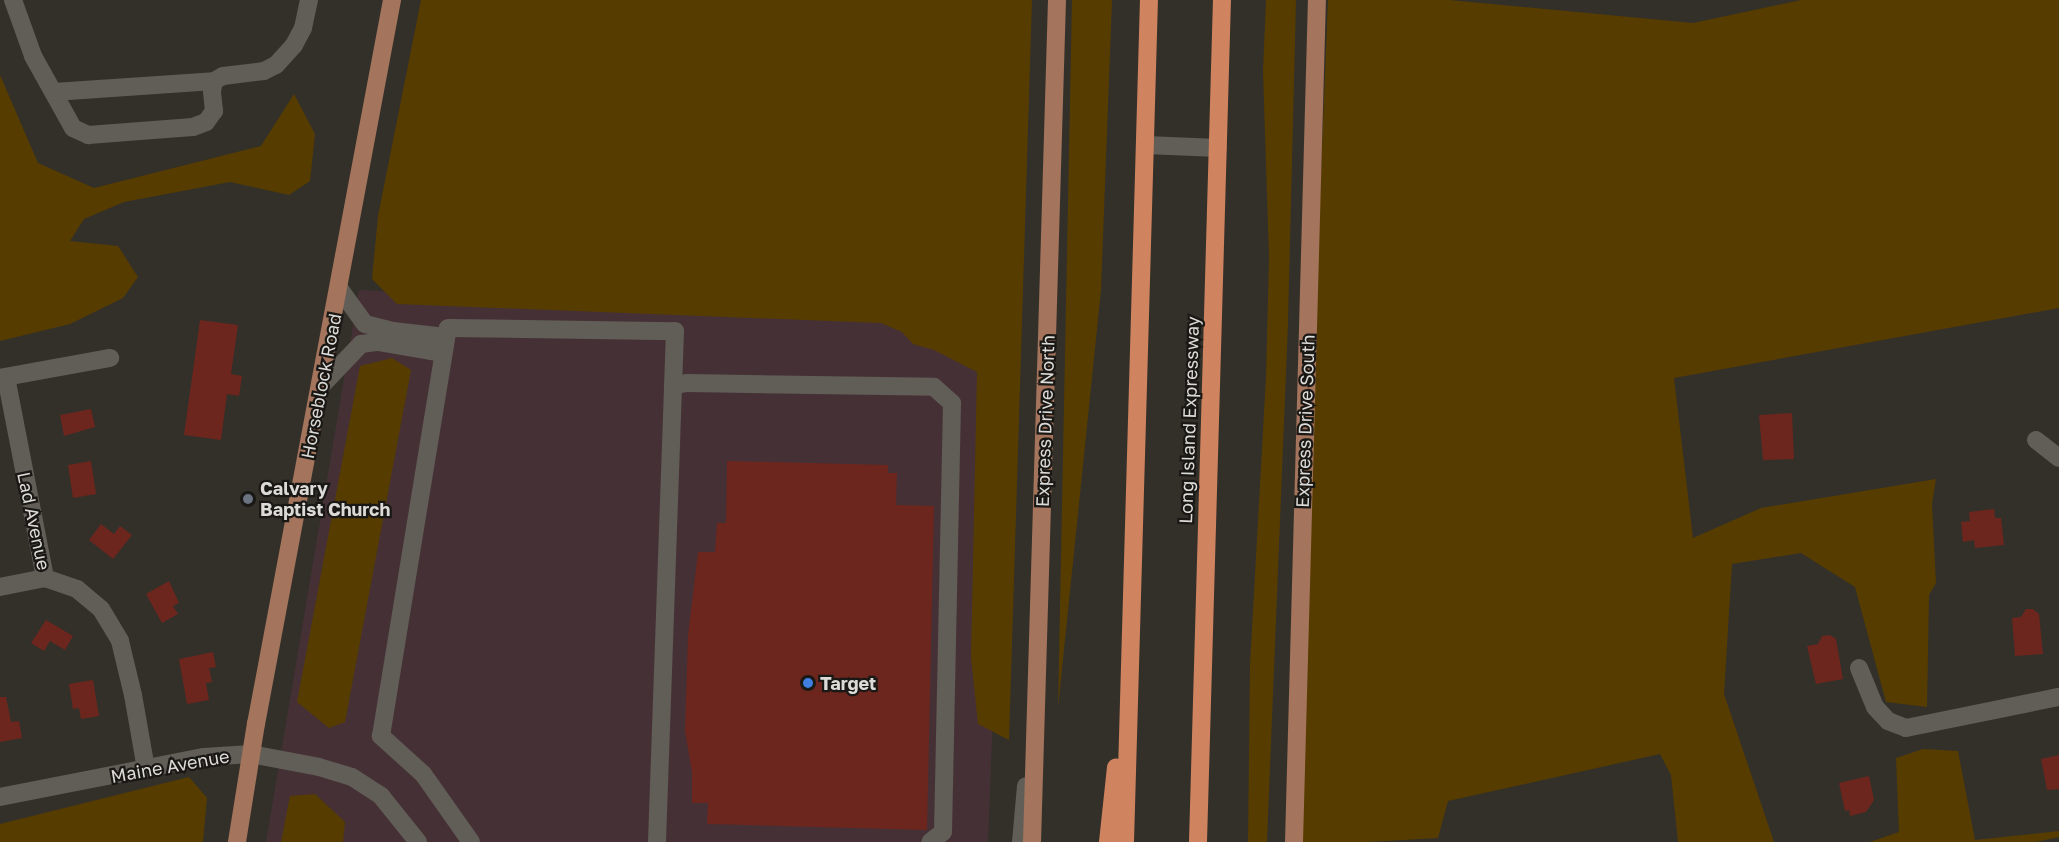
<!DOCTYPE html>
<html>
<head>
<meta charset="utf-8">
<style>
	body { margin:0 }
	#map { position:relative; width:2059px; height:842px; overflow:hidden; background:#33302a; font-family:"Golos Text",sans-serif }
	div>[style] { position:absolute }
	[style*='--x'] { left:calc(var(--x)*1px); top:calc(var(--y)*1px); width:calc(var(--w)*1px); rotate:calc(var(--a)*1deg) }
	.commercial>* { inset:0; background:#453135 }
	.green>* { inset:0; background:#573c00 }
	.building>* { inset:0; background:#6c261e }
	.minor>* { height:18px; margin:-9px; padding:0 9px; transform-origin:9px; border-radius:9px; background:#615d57 }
	.major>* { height:18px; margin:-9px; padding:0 9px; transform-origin:9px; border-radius:9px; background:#a4745c }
	.highway>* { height:18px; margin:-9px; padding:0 9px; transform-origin:9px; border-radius:9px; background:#d0835f }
	.dots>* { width:16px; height:16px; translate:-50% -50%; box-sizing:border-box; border:3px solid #191815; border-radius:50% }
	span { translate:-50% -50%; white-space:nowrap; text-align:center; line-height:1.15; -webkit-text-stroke:4.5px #191815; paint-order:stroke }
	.street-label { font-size:18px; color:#dddbd8 }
	.poi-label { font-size:18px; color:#dddbd8; font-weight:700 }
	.left { translate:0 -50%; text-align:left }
</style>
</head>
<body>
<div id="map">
	<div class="commercial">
		<i style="clip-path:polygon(359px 290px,1008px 321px,988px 842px,266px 842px)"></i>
	</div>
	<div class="green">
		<i style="clip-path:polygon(421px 0,1032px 0,1009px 740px,978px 724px,971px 657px,977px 372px,934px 350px,913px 344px,902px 332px,881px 323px,397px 304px,372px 279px,378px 216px)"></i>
		<i style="clip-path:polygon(1072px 0,1112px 0,1101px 290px,1058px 708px)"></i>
		<i style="clip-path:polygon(1266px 0,1296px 0,1288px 323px,1267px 842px,1248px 842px,1250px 665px,1266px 377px,1269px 257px,1263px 71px)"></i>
		<i style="clip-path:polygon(1328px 0,1449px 0,1693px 23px,1801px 0,2059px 0,2059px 308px,1674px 378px,1693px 538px,1761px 508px,1936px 479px,1932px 504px,1936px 583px,1929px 595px,1927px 707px,1886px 702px,1855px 587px,1801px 553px,1732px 564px,1724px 694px,1774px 842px,1678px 842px,1671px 775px,1660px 754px,1448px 801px,1438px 838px,1368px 842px,1294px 842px)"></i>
		<i style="clip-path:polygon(0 75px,38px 163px,94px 188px,261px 146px,294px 94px,315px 134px,310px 181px,289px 195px,230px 182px,124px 202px,84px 219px,70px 241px,118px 246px,138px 277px,123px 298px,70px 324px,0 341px)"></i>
		<i style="clip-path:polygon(392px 358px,411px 370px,345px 722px,329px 728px,297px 702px,360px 366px)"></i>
		<i style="clip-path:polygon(1923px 749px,1958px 751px,1975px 840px,2059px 831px,2059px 837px,2036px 842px,1870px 842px,1899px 832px,1896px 758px)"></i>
		<i style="clip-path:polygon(189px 777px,207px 798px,203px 842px,0 842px,0 824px)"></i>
		<i style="clip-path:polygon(315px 794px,345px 822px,343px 842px,281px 842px,290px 796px)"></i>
	</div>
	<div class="building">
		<i style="clip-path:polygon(200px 320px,238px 325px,231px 374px,242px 376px,239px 396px,227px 394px,221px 440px,184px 435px)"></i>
		<i style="clip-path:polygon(91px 409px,95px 427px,64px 436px,60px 415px)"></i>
		<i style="clip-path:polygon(1792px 413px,1794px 459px,1763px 460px,1759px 415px)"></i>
		<i style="clip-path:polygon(91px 461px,96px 494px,73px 498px,68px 465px)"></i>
		<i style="clip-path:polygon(727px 461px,888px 465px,888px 473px,897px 473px,896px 505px,934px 506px,927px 830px,707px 824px,708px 803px,692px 803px,692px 772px,685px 731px,688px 636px,698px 552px,715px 552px,717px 523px,726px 523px)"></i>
		<i style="clip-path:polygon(1994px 509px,1995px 518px,2001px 518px,2004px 545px,1975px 548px,1974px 540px,1963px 542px,1961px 522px,1970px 521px,1969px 512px)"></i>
		<i style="clip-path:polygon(101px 524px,114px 534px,120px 526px,132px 535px,113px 559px,89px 540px)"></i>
		<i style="clip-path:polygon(169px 581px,179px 603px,173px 606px,178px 614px,162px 623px,146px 594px)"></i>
		<i style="clip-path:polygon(2026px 609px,2033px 609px,2039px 614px,2043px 654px,2015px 656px,2012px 618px,2021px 617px)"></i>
		<i style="clip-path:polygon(46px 620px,73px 636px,65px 650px,50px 641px,44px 651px,31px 643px)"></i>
		<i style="clip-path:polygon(1830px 635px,1836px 639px,1843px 679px,1816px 684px,1807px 646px,1818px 644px,1822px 636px)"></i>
		<i style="clip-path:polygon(213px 652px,216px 667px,209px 668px,212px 682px,206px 683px,209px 700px,187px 704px,179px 659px)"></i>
		<i style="clip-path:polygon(93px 680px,99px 716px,81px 719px,79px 708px,73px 709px,69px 684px)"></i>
		<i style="clip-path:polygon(0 697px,6px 697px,11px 722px,19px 721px,22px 738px,0 742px)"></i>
		<i style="clip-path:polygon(2059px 755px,2059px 789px,2047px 790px,2041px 759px)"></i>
		<i style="clip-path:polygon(1869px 776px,1874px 800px,1866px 812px,1850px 816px,1849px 810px,1845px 811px,1839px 783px)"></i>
	</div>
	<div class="minor">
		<i style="--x:13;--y:0;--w:59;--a:70.3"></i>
		<i style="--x:33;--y:56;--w:82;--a:60.9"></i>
		<i style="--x:73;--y:128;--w:17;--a:25"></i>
		<i style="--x:88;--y:135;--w:105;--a:-4.4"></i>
		<i style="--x:193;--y:127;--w:14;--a:-21"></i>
		<i style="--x:206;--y:122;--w:14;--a:-54"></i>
		<i style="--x:214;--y:111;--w:20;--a:-96"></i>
		<i style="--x:212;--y:91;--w:10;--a:-79"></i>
		<i style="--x:214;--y:81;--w:10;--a:-29"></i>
		<i style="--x:223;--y:76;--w:41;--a:-7"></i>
		<i style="--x:264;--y:71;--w:13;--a:-27"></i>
		<i style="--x:276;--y:65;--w:27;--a:-48"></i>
		<i style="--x:294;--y:45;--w:19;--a:-62"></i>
		<i style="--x:303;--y:28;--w:29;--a:-78"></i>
		<i style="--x:54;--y:92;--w:160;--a:-3.9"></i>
		<i style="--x:1145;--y:145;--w:73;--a:2.4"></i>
		<i style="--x:339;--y:288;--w:44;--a:54.2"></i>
		<i style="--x:365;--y:324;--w:29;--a:14"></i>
		<i style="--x:393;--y:331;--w:53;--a:6.5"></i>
		<i style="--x:6;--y:377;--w:205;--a:79"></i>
		<i style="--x:45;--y:578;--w:34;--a:19"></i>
		<i style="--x:77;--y:589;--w:31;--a:40"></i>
		<i style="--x:101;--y:609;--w:37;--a:59"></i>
		<i style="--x:120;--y:641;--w:56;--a:76.5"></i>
		<i style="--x:133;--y:695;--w:75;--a:80"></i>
		<i style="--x:0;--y:378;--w:112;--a:-10.3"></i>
		<i style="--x:673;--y:385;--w:15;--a:-8"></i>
		<i style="--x:688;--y:383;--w:246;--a:0.9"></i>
		<i style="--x:934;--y:387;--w:24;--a:42"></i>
		<i style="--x:952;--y:403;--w:429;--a:91.2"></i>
		<i style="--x:943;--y:832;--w:16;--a:142"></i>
		<i style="--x:321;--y:386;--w:58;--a:-46.4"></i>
		<i style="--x:361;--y:344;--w:17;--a:-7"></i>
		<i style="--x:378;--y:342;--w:66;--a:9.6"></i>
		<i style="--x:2036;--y:440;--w:29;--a:38"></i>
		<i style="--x:0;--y:587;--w:46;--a:-11.3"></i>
		<i style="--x:1859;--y:668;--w:42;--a:67.7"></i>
		<i style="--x:1875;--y:707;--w:19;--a:47"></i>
		<i style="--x:1888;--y:721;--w:19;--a:21"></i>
		<i style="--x:1906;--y:728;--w:156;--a:-11.5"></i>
		<i style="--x:0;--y:797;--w:208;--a:-11.1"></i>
		<i style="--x:204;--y:757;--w:47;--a:-3.7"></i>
		<i style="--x:251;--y:754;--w:69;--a:10.8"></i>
		<i style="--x:319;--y:767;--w:34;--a:17"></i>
		<i style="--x:352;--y:777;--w:35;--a:33"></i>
		<i style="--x:381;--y:796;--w:59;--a:51.2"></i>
		<i style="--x:471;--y:842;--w:83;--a:-125.2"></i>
		<i style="--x:423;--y:774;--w:57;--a:-137.9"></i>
		<i style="--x:381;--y:736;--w:413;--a:-80.7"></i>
		<i style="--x:448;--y:328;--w:227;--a:0.8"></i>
		<i style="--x:675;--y:331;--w:511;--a:92.02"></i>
		<i style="--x:1021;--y:842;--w:56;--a:-84.9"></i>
	</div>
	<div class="major">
		<i style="--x:237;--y:842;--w:120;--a:-80.9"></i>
		<i style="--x:256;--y:724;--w:737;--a:-79.36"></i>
		<i style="--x:1032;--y:842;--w:842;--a:-88.3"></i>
		<i style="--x:1294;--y:842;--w:842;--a:-88.44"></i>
	</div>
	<div class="highway">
		<i style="--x:1108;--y:842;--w:75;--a:-83.9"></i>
		<i style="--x:1125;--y:842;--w:842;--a:-88.37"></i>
		<i style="--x:1198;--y:842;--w:842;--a:-88.37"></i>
	</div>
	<div class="dots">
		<i style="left:248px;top:499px;background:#6b7280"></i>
		<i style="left:808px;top:683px;background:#3f7fe0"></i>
	</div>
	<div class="street-label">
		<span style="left:321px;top:386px;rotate:-79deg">Horseblock Road</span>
		<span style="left:1189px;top:420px;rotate:-88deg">Long Island Expressway</span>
		<span style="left:1045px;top:421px;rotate:-88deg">Express Drive North</span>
		<span style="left:1305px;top:421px;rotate:-88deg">Express Drive South</span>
		<span style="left:34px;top:521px;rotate:78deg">Lad Avenue</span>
		<span style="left:170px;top:766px;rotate:-10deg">Maine Avenue</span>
	</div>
	<div class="poi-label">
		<span class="left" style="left:260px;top:499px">Calvary<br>Baptist Church</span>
		<span class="left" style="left:820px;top:683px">Target</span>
	</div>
</div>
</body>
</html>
